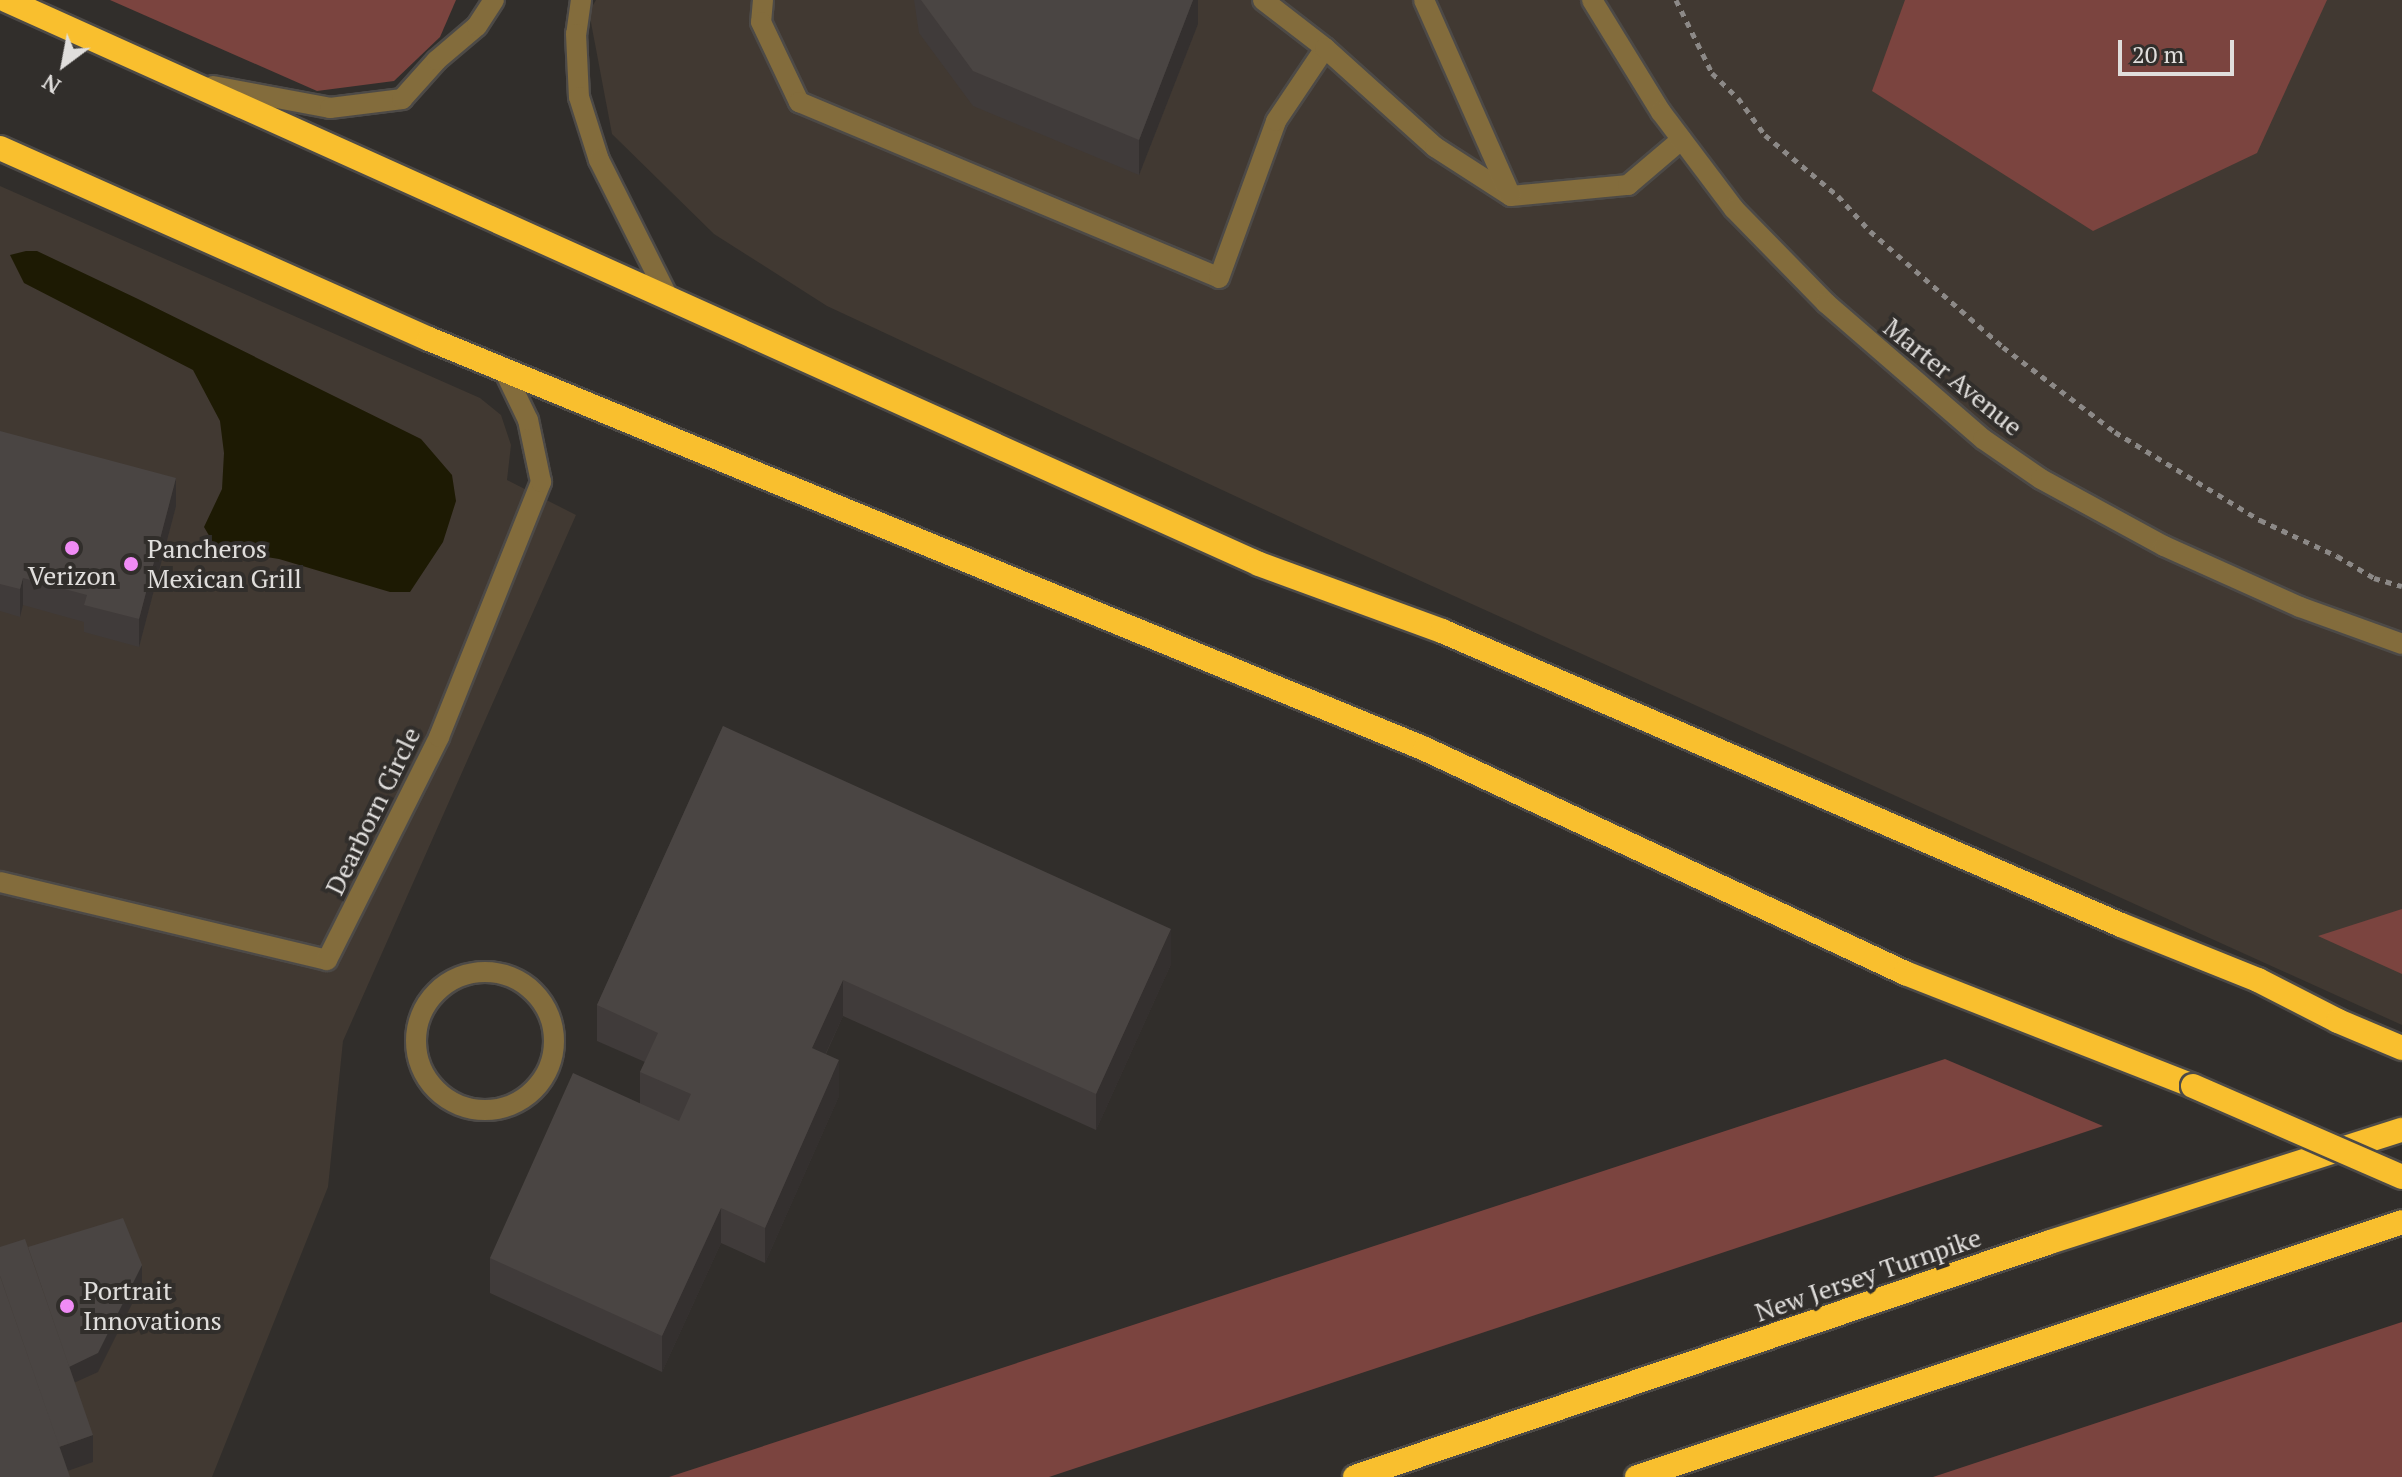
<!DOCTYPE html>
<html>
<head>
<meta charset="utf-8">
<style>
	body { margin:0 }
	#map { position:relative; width:2402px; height:1477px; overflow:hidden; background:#312e2b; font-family:"PT Serif",serif }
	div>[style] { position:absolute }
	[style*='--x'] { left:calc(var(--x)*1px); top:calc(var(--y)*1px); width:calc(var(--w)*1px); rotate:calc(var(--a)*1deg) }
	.built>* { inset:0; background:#413932 }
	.green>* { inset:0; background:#7b443f }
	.water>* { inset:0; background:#1d1a03 }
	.path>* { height:5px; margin-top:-2.5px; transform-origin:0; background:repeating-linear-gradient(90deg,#8c8987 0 6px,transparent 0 12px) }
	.roads { filter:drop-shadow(2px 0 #4d4a47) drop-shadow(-2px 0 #4d4a47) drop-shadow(0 2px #4d4a47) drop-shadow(0 -2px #4d4a47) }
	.minor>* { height:20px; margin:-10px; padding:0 10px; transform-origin:10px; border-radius:10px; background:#836c3c }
	.minor>.ring { margin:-10px; padding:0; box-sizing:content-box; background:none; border:20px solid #836c3c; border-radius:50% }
	.highway>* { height:24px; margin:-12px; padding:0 12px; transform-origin:12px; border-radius:12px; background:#f9bf2e }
	.bridges { filter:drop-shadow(2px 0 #4d4a47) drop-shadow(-2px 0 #4d4a47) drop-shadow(0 2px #4d4a47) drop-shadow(0 -2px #4d4a47) }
	.highway-bridge>* { height:24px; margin:-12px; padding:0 12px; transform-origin:12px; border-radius:12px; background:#f9bf2e }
	.wall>* { inset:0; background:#403b3a }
	.shaded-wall>* { inset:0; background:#34302f }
	.building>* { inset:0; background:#4a4543 }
	.dots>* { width:22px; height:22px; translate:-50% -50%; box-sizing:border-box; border:4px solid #312e2b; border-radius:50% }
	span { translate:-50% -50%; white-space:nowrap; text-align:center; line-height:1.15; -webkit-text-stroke:8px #312e2b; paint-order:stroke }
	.street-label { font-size:26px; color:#e0dedc }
	.poi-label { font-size:26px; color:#e0dedc }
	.left { translate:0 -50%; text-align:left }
	.north { position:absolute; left:24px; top:24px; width:80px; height:80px; -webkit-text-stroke:6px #312e2b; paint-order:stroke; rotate:212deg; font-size:22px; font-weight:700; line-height:32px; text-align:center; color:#e0dedc }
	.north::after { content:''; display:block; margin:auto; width:28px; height:36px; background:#e0dedc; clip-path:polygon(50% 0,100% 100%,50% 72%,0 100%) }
	.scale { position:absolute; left:2118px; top:40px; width:116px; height:36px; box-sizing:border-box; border:4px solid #e0dedc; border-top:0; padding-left:10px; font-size:24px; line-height:28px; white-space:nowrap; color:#e0dedc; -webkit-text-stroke:6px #312e2b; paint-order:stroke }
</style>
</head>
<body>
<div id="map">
	<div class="built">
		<i style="clip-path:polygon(596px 0,2402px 0,2402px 1025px,1306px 529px,827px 306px,714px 234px,612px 134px,589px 12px)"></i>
		<i style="clip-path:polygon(0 186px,480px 398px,501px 415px,511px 445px,507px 480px,576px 515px,343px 1041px,328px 1187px,212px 1477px,0 1477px)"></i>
	</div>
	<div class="green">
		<i style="clip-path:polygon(110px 0,456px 0,440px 37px,394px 81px,317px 91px)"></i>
		<i style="clip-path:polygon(1905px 0,2327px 0,2257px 153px,2093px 231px,1872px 91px)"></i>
		<i style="clip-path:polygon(2402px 909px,2402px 974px,2318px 936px)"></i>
		<i style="clip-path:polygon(1945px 1059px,2103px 1126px,1049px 1477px,669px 1477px)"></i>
		<i style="clip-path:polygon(2402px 1322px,2402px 1477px,1933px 1477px)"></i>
	</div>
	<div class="water">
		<i style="clip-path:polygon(26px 251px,37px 251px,138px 299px,421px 439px,452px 475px,456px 501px,443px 542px,410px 592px,390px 592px,279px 559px,224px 550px,214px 544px,204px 527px,222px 489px,224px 453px,220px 421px,193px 370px,24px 283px,10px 255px)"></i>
	</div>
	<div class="path">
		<i style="--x:1676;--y:0;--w:81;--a:63.7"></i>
		<i style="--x:1712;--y:73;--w:36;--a:44"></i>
		<i style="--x:1738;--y:98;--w:46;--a:53.9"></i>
		<i style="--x:1765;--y:135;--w:95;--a:39.9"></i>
		<i style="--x:1838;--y:196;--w:47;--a:47.6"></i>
		<i style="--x:1870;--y:231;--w:176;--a:41.1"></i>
		<i style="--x:2003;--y:347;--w:141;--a:37.2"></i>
		<i style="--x:2115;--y:432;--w:170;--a:31.3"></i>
		<i style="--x:2260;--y:520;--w:85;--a:25.1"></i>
		<i style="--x:2337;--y:556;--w:43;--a:30.7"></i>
		<i style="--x:2374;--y:578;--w:29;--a:16"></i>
	</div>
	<div class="roads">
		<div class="minor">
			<i style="--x:581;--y:0;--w:34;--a:98"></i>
			<i style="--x:576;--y:34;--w:63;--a:87.3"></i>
			<i style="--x:579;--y:97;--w:66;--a:72.4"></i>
			<i style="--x:599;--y:160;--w:153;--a:63.3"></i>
			<i style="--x:763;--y:0;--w:22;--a:95"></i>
			<i style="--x:761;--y:22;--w:89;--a:64.6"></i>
			<i style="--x:799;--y:102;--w:455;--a:22.7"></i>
			<i style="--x:1219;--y:278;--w:167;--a:-70"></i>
			<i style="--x:1276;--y:121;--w:88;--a:-56.1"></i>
			<i style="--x:1263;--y:0;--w:78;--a:37.7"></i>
			<i style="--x:1325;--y:48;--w:148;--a:42"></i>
			<i style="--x:1435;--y:147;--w:90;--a:32.8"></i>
			<i style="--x:1511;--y:196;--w:118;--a:-5.4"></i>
			<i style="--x:1628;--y:185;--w:70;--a:-40.3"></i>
			<i style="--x:1424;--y:0;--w:214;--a:66.1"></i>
			<i style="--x:1592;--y:0;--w:132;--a:58.4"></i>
			<i style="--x:1661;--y:112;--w:121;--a:53"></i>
			<i style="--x:1734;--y:209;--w:132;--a:45.6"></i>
			<i style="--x:1826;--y:303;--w:208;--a:40.9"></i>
			<i style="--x:1983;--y:439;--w:70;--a:34.6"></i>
			<i style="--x:2041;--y:479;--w:140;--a:28.6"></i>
			<i style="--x:2164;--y:546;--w:149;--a:24.2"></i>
			<i style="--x:2300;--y:607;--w:109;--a:19.9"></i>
			<i style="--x:213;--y:86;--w:119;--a:10.6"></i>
			<i style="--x:330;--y:108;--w:73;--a:-7.1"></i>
			<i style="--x:402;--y:99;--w:52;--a:-48.1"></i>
			<i style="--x:437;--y:60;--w:52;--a:-40.4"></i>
			<i style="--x:477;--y:26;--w:31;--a:-57"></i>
			<i style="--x:0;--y:882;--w:336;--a:13.4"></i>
			<i style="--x:327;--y:960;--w:250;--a:-63.3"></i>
			<i style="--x:439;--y:737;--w:275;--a:-68.2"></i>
			<i style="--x:541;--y:482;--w:63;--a:-101.8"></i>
			<i style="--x:528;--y:420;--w:58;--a:-115.7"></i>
			<i class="ring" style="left:416px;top:972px;width:118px;height:118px"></i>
		</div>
		<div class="highway">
			<i style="--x:6;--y:0;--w:1374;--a:24.23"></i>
			<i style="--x:1259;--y:564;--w:195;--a:20.1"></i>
			<i style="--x:1442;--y:631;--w:740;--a:23.41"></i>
			<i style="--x:2121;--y:925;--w:148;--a:21.9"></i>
			<i style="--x:2258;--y:980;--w:90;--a:27.1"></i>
			<i style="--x:2338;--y:1021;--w:69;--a:22.9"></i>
			<i style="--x:0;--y:148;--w:470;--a:24"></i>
			<i style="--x:429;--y:339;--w:1077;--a:22.37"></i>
			<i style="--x:1425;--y:749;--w:530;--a:25.02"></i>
			<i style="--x:1905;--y:973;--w:309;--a:21.4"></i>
			<i style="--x:1355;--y:1477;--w:734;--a:-18.68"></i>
			<i style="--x:2050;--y:1242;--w:369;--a:-17.7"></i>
			<i style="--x:1637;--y:1477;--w:806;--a:-18.43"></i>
		</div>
	</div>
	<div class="bridges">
		<div class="highway-bridge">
			<i style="--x:2193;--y:1086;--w:228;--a:23.5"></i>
		</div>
	</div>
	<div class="wall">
		<i style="clip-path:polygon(914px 0,1198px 0,1198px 24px,1139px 175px,973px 106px,919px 33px)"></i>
		<i style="clip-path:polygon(0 431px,176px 506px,139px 647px,84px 632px,84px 622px,23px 605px,20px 617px,0 611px)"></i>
		<i style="clip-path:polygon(723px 726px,1171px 964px,1096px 1130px,843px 1016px,826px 1054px,839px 1096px,765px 1263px,721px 1243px,662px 1372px,490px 1293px,490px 1258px,640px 1104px,640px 1072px,645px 1062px,597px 1041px,597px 1005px)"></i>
	</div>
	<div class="shaded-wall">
		<i style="clip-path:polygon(1193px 0,1198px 0,1198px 24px,1139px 175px,1139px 140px)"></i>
		<i style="clip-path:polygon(176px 478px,176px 506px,139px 647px,139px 619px)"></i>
		<i style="clip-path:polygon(23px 578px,23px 605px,20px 617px,20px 589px)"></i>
		<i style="clip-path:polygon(1171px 929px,1171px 964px,1096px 1130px,1096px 1094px)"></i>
		<i style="clip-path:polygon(843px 980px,843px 1016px,812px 1083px,812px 1048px)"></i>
		<i style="clip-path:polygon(839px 1060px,839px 1096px,765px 1263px,765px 1228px)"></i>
		<i style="clip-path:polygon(721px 1208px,721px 1243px,662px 1372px,662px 1336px)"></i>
		<i style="clip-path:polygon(142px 1265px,142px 1284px,98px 1372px,67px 1386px,67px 1367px)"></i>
		<i style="clip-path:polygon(93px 1435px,93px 1462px,59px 1474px,59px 1447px)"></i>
	</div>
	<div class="building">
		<i style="clip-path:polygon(921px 0,1193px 0,1139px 140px,973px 71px)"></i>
		<i style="clip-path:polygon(0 431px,176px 478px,139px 619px,84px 605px,87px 595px,23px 578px,20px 589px,0 584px)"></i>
		<i style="clip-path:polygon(723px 726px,1171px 929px,1096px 1094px,843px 980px,812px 1048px,839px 1060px,765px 1228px,721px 1208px,662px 1336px,490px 1258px,573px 1073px,679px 1121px,691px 1094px,640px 1072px,658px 1033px,597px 1005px)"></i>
		<i style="clip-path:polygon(123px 1218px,142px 1265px,98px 1353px,69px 1367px,28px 1247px)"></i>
		<i style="clip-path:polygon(25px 1239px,93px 1435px,59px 1447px,0 1276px,0 1247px)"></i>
		<i style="clip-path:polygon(0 1276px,70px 1477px,0 1477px)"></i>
	</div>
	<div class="dots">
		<i style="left:72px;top:548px;background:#f08bf5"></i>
		<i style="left:131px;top:564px;background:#f08bf5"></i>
		<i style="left:67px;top:1306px;background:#f08bf5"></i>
	</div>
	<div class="street-label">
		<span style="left:1953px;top:377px;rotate:39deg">Marter Avenue</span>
		<span style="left:373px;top:811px;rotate:-64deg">Dearborn Circle</span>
		<span style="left:1868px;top:1275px;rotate:-19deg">New Jersey Turnpike</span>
	</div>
	<div class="poi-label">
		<span class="left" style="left:147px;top:564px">Pancheros<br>Mexican Grill</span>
		<span style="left:72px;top:576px">Verizon</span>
		<span class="left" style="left:83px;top:1306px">Portrait<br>Innovations</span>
	</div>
	<div class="north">N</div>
	<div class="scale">20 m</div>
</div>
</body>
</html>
